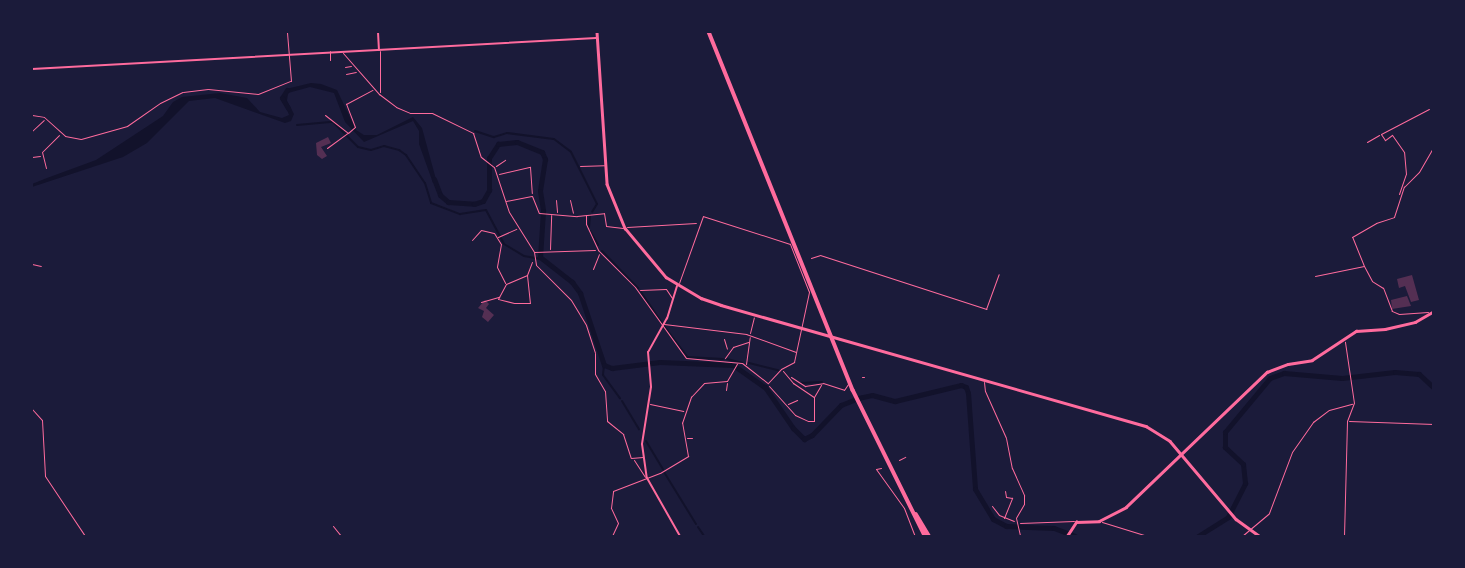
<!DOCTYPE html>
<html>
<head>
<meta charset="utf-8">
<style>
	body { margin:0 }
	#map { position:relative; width:1465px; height:568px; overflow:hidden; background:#1b1b3a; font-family:Literata,serif }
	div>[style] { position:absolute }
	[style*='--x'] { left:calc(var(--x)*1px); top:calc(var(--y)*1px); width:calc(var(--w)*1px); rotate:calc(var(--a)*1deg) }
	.water>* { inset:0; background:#12122b }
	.stream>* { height:2px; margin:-1px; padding:0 1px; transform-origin:1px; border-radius:1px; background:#12122b }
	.river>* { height:5px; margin:-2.5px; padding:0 2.5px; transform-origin:2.5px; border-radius:2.5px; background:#12122b }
	.building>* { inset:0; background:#542f53 }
	.minor>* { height:1px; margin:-0.5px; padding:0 0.5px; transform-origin:0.5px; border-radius:0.5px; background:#ff6b9d }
	.tertiary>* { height:2px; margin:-1px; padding:0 1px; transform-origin:1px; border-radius:1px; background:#ff6b9d }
	.secondary>* { height:2.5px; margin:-1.25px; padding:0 1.25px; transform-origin:1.25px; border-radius:1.25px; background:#ff6b9d }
	.primary>* { height:2.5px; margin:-1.25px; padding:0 1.25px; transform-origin:1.25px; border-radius:1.25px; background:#ff6b9d }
	.motorway>* { height:3.5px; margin:-1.75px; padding:0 1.75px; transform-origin:1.75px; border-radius:1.75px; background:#ff6b9d }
	span { translate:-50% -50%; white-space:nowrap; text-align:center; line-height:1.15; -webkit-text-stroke:7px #1b1b3a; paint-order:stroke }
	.frame { position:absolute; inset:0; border:33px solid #1b1b3a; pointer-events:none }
</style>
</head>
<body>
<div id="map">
	<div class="water">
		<i style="clip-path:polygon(311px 83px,321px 84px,337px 90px,356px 130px,364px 135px,377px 135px,413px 117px,422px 128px,437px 183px,433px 183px,419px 144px,419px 131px,413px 121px,364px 142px,345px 122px,334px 93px,310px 87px,288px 93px,287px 101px,294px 114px,291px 121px,285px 123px,215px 98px,189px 101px,147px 143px,123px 157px,32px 187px,32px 184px,47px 178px,96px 160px,163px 116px,173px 102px,182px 97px,220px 93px,247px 98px,260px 112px,282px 118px,289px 115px,283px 99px,286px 89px)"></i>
	</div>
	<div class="stream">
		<i style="--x:297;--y:125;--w:36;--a:-5"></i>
		<i style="--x:333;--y:122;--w:35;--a:45"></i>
		<i style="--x:358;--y:147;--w:13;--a:13"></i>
		<i style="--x:371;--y:150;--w:14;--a:-17"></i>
		<i style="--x:384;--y:146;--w:16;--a:15"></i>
		<i style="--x:399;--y:150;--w:9;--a:36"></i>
		<i style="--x:406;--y:155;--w:34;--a:56"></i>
		<i style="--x:425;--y:183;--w:21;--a:73"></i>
		<i style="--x:431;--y:203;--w:31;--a:21"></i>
		<i style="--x:460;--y:214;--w:26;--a:-9"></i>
		<i style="--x:486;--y:210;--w:38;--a:62"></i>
		<i style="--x:504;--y:244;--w:23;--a:31"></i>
		<i style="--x:524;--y:256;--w:17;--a:10"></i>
		<i style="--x:475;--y:131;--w:20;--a:18"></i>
		<i style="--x:494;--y:137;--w:14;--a:-17"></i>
		<i style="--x:507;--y:133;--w:47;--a:7.3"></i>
		<i style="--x:554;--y:139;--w:21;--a:37"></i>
		<i style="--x:571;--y:152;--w:58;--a:63.4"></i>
		<i style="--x:597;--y:204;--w:9;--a:122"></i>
		<i style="--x:589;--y:227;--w:12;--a:-85"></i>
		<i style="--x:590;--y:231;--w:16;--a:60"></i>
		<i style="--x:602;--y:251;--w:52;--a:45.8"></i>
		<i style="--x:641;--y:292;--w:37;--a:56"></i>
		<i style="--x:664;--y:326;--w:39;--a:53"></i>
		<i style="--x:687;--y:357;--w:36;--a:3"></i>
		<i style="--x:727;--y:359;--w:16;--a:14"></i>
		<i style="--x:749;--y:363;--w:30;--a:14"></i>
		<i style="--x:604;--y:365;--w:10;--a:96"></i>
		<i style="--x:603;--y:375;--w:29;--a:54"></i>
		<i style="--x:801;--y:383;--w:21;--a:-3"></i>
		<i style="--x:622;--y:401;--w:33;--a:59"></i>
		<i style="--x:646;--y:441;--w:33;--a:59"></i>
		<i style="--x:664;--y:472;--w:61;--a:58.4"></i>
		<i style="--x:698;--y:527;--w:11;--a:56"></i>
	</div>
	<div class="river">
		<i style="--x:287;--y:90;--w:9;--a:122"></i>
		<i style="--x:282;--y:98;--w:12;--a:59"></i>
		<i style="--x:434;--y:179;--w:17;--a:69"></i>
		<i style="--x:440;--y:195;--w:11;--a:41"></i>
		<i style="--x:448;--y:202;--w:26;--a:4"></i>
		<i style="--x:474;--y:204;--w:9;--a:-18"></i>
		<i style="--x:483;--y:201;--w:13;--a:-61"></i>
		<i style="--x:489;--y:190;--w:32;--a:-90"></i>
		<i style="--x:489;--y:158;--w:17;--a:-57"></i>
		<i style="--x:498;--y:144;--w:19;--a:-6"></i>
		<i style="--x:517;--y:142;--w:27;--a:22"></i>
		<i style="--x:542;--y:152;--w:8;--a:67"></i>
		<i style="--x:545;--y:159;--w:32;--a:99"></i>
		<i style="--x:540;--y:191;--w:20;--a:81"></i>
		<i style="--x:543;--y:211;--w:46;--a:93.7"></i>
		<i style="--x:540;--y:257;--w:41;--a:38"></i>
		<i style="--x:572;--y:282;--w:14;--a:54"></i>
		<i style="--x:580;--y:293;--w:76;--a:71.6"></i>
		<i style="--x:604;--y:365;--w:9;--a:21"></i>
		<i style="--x:612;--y:368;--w:48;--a:-7.1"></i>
		<i style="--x:660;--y:362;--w:73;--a:2.4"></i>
		<i style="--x:733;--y:365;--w:39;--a:35"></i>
		<i style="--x:765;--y:387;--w:50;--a:55.7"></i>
		<i style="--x:793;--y:428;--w:16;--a:45"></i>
		<i style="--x:804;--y:439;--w:9;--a:-27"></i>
		<i style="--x:812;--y:435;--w:42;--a:-46"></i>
		<i style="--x:841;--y:405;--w:18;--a:-22"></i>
		<i style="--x:858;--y:398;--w:14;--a:-12"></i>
		<i style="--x:872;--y:395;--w:24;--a:15"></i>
		<i style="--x:895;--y:401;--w:68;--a:-13.6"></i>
		<i style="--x:961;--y:385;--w:5;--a:22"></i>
		<i style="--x:966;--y:387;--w:6;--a:72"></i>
		<i style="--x:968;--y:393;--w:96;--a:85.8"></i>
		<i style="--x:975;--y:489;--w:35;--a:59"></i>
		<i style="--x:993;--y:519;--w:15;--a:28"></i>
		<i style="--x:1006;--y:526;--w:48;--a:2.4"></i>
		<i style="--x:1054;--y:528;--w:22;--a:21"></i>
		<i style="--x:1198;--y:536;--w:36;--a:-32"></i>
		<i style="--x:1228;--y:517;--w:38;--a:-63"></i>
		<i style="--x:1245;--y:483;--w:19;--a:-96"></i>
		<i style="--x:1243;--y:464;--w:25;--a:-137"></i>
		<i style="--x:1225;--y:447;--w:15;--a:-90"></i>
		<i style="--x:1225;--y:432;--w:70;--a:-50.2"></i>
		<i style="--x:1270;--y:378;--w:15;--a:-20"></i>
		<i style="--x:1284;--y:373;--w:58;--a:4.9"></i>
		<i style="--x:1342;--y:378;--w:53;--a:-6.5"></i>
		<i style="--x:1395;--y:372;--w:24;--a:5"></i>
		<i style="--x:1419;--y:374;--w:21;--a:43"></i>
	</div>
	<div class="building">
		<i style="clip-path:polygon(328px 137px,331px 143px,321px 147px,327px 156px,322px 159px,317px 155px,316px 143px)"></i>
		<i style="clip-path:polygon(1412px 275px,1419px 300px,1411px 302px,1405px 286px,1399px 288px,1397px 279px)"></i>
		<i style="clip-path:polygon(1407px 296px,1411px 306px,1392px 309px,1391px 300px)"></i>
		<i style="clip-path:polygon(485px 300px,489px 304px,486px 308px,494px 315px,488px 322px,482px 317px,484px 311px,478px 308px)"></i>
	</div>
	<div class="minor">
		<i style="--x:380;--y:51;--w:41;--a:90"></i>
		<i style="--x:343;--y:53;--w:55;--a:48.7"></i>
		<i style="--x:379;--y:94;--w:21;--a:37"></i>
		<i style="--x:396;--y:107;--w:15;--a:23"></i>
		<i style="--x:410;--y:113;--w:22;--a:0"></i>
		<i style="--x:432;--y:113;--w:46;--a:26"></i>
		<i style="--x:473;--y:133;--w:25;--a:72"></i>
		<i style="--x:481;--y:157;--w:16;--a:38"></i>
		<i style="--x:494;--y:167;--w:47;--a:71.6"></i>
		<i style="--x:509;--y:212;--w:47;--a:58"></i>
		<i style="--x:534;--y:252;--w:13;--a:81"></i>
		<i style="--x:536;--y:265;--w:49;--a:45"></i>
		<i style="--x:571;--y:300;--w:29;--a:59"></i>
		<i style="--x:586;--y:325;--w:29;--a:72"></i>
		<i style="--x:595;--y:353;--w:21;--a:90"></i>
		<i style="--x:595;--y:374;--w:20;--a:60"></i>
		<i style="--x:605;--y:391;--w:30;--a:86"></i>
		<i style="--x:607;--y:421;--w:21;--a:39"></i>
		<i style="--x:623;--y:434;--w:25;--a:72"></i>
		<i style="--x:631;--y:458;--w:12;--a:-5"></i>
		<i style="--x:330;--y:60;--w:9;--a:-90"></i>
		<i style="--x:345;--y:67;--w:6;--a:-9"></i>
		<i style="--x:346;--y:74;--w:10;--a:-11"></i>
		<i style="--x:32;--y:115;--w:12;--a:9"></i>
		<i style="--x:44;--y:117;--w:28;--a:42"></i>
		<i style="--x:65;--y:136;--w:16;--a:11"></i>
		<i style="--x:81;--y:139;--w:48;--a:-15.8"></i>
		<i style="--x:127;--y:126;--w:40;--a:-34.9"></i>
		<i style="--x:160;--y:103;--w:25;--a:-26"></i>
		<i style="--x:183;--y:92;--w:25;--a:-7"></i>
		<i style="--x:208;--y:89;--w:50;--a:5.7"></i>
		<i style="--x:258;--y:94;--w:35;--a:-22"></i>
		<i style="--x:291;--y:81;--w:49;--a:-94.7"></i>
		<i style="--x:325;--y:115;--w:29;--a:38"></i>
		<i style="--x:348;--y:133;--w:9;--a:-41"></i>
		<i style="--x:355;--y:127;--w:25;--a:-111"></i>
		<i style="--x:346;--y:104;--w:30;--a:-28"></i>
		<i style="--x:32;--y:131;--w:16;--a:-43"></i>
		<i style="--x:1367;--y:142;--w:14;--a:-30"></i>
		<i style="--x:327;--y:148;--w:26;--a:-36"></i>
		<i style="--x:32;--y:157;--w:8;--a:-7"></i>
		<i style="--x:496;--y:166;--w:11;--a:-34"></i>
		<i style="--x:580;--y:166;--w:24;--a:-2"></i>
		<i style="--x:46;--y:168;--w:16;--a:-104"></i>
		<i style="--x:42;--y:152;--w:24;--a:-45"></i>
		<i style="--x:499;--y:174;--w:32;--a:-13"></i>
		<i style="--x:530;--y:167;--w:26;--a:86"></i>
		<i style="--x:1399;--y:194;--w:21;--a:-71"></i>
		<i style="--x:1406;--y:174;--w:22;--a:-95"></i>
		<i style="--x:1404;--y:152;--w:21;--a:-125"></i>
		<i style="--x:1392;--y:135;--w:9;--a:144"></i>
		<i style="--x:1385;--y:140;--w:7;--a:-124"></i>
		<i style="--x:1381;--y:134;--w:54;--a:-27.5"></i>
		<i style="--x:556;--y:200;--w:12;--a:85"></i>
		<i style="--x:570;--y:200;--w:13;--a:77"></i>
		<i style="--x:506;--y:201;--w:26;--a:-11"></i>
		<i style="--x:532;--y:196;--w:18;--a:68"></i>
		<i style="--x:539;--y:213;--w:38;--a:5"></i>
		<i style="--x:577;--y:216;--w:27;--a:-6"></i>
		<i style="--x:604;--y:213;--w:13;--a:81"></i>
		<i style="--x:606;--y:226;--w:17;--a:7"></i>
		<i style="--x:586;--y:215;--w:9;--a:90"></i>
		<i style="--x:586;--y:224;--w:29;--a:65"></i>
		<i style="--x:598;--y:250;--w:52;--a:45"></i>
		<i style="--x:635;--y:287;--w:87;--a:54.3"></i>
		<i style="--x:686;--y:358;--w:56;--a:5.1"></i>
		<i style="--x:742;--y:363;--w:33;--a:38"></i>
		<i style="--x:768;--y:383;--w:19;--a:-47"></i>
		<i style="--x:781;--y:369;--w:15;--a:-28"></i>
		<i style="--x:794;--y:362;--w:72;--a:-77.9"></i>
		<i style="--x:809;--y:292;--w:52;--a:-111.6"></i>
		<i style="--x:790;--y:244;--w:91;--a:-162.2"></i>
		<i style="--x:703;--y:216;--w:71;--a:109.7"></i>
		<i style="--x:627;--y:227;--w:69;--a:-3.3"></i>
		<i style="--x:498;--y:237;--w:20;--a:-24"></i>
		<i style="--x:472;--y:240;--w:13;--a:-48"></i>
		<i style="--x:481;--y:230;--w:13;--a:13"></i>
		<i style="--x:494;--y:233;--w:13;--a:58"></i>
		<i style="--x:501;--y:244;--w:23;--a:100"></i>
		<i style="--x:497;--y:267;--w:18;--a:63"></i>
		<i style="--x:550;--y:249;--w:34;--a:-88"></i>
		<i style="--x:534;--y:252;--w:61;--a:-1.9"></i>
		<i style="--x:811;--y:258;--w:9;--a:-18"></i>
		<i style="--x:820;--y:255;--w:175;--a:18"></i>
		<i style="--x:986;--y:309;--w:37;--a:-70"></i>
		<i style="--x:32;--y:264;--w:9;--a:13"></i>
		<i style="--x:593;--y:269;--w:16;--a:-68"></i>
		<i style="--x:527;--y:275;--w:28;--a:84"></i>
		<i style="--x:530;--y:303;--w:16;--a:180"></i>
		<i style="--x:514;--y:303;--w:16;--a:-166"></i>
		<i style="--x:498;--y:299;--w:17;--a:-62"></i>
		<i style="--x:506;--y:284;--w:23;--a:-23"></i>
		<i style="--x:527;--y:275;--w:14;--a:-69"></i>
		<i style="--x:1315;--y:276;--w:50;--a:-11.5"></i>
		<i style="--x:640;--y:290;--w:26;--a:-2"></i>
		<i style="--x:666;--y:289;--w:11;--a:56"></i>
		<i style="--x:481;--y:302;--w:19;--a:-16"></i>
		<i style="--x:1428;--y:312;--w:29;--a:176"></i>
		<i style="--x:1399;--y:314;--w:8;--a:-157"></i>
		<i style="--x:1392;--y:311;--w:25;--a:-111"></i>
		<i style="--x:1383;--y:288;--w:13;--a:-148"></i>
		<i style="--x:1372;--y:281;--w:17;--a:-118"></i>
		<i style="--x:1364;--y:266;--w:31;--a:-112"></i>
		<i style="--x:1352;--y:237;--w:28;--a:-30"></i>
		<i style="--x:1376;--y:223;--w:19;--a:-18"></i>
		<i style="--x:1394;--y:217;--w:32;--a:-72"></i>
		<i style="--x:1404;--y:187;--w:21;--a:-45"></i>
		<i style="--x:1419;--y:172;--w:30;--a:-60"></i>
		<i style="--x:664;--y:324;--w:83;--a:7"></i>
		<i style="--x:746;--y:334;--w:53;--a:19.8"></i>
		<i style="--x:750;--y:333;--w:16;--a:-76"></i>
		<i style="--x:724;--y:339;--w:10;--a:73"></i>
		<i style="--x:725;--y:358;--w:14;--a:-54"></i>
		<i style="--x:733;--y:347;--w:16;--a:-18"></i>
		<i style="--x:746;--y:364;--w:27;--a:-82"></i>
		<i style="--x:783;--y:371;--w:16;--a:50"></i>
		<i style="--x:793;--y:383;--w:25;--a:34"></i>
		<i style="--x:814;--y:397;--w:14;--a:-60"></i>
		<i style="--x:791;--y:377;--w:17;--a:33"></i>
		<i style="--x:805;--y:386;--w:18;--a:-9"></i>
		<i style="--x:823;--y:383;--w:22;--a:18"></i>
		<i style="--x:844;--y:390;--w:7;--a:-56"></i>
		<i style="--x:862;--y:377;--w:2;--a:0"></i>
		<i style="--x:984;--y:382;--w:9;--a:84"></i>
		<i style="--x:985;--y:391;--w:51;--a:65.9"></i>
		<i style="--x:1006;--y:438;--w:31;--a:79"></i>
		<i style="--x:1012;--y:468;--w:30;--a:66"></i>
		<i style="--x:1024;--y:495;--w:9;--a:90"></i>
		<i style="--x:1024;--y:504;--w:16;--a:120"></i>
		<i style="--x:1016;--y:518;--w:18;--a:77"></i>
		<i style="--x:769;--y:386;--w:39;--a:48"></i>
		<i style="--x:795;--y:415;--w:14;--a:25"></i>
		<i style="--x:808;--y:421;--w:6;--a:0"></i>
		<i style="--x:814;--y:421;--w:24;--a:-90"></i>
		<i style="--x:726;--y:390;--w:7;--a:-82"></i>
		<i style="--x:650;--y:404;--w:34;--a:12"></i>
		<i style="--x:788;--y:404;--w:10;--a:-24"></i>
		<i style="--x:32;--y:409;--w:15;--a:48"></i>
		<i style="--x:42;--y:420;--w:56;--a:86.9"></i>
		<i style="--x:45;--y:476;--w:72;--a:56.3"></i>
		<i style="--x:1349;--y:421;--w:85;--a:2"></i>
		<i style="--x:687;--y:438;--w:5;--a:0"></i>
		<i style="--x:634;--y:460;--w:20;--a:57"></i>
		<i style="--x:899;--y:460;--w:7;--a:-27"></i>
		<i style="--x:881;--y:468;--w:5;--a:169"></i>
		<i style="--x:876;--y:469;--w:48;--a:54.3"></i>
		<i style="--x:904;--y:508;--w:30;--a:69"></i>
		<i style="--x:992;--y:506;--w:11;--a:52"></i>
		<i style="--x:999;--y:515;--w:16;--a:22"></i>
		<i style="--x:1004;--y:518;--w:22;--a:-68"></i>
		<i style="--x:1012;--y:498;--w:6;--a:-171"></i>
		<i style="--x:1006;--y:497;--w:6;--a:-99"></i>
		<i style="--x:1102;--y:522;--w:44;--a:17.2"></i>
		<i style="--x:1144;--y:535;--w:20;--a:3"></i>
		<i style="--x:1020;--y:523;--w:54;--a:-2.1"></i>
		<i style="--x:333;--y:526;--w:13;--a:51"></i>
		<i style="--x:612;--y:536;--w:14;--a:-65"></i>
		<i style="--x:618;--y:523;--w:17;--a:-115"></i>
		<i style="--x:611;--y:508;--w:17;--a:-83"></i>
		<i style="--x:613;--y:491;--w:50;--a:-21"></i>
		<i style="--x:660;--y:473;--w:33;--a:-31"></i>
		<i style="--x:688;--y:456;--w:34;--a:-100"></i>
		<i style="--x:682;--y:423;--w:28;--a:-71"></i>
		<i style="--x:691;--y:397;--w:19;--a:-47"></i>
		<i style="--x:704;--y:383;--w:23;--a:-5"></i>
		<i style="--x:727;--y:381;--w:20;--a:-60"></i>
		<i style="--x:1242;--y:536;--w:35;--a:-40"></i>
		<i style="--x:1269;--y:513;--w:65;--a:-69.3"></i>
		<i style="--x:1292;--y:452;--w:37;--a:-55"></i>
		<i style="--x:1313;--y:422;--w:20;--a:-37"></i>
		<i style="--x:1329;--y:410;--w:24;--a:-15"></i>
		<i style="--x:1344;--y:536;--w:115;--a:-88.5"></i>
		<i style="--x:1347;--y:421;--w:19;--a:-69"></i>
		<i style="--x:1354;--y:403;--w:62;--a:-98.4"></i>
	</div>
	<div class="tertiary">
		<i style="--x:378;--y:32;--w:18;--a:87"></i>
		<i style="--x:32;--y:69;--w:565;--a:-3.15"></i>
		<i style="--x:677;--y:286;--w:34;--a:107"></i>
		<i style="--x:667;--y:318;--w:39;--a:119"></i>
		<i style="--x:648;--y:352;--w:35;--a:85"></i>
		<i style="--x:651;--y:387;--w:58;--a:99"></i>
		<i style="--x:642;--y:444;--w:34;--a:82"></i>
		<i style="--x:647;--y:478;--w:67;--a:60.4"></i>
	</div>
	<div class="secondary">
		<i style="--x:1067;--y:536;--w:17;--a:-57"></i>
		<i style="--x:1076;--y:522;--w:23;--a:-2"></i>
		<i style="--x:1099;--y:521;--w:30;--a:-27"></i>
		<i style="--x:1126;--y:507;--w:195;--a:-43.8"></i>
		<i style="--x:1267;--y:372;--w:22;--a:-21"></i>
		<i style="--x:1288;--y:364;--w:24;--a:-9"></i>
		<i style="--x:1312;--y:360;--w:53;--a:-33.4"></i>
		<i style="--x:1356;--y:331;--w:29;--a:-4"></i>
		<i style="--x:1385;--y:329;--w:31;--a:-13"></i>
		<i style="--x:1415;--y:322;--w:22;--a:-30"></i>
	</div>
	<div class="primary">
		<i style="--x:597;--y:32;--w:152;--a:86.2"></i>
		<i style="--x:607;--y:184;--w:48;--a:67.8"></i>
		<i style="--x:625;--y:228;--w:64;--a:50.1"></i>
		<i style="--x:666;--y:277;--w:41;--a:31"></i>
		<i style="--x:701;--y:298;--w:21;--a:19"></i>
		<i style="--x:721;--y:305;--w:442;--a:15.9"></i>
		<i style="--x:1146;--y:426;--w:28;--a:32"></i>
		<i style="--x:1170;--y:441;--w:102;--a:49.8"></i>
		<i style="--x:1236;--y:519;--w:29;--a:36"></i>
	</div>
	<div class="motorway">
		<i style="--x:709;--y:32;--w:386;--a:68.1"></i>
		<i style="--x:853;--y:390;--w:163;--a:63.7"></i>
		<i style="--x:916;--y:514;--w:26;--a:59"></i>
	</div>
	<div class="frame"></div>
</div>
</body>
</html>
